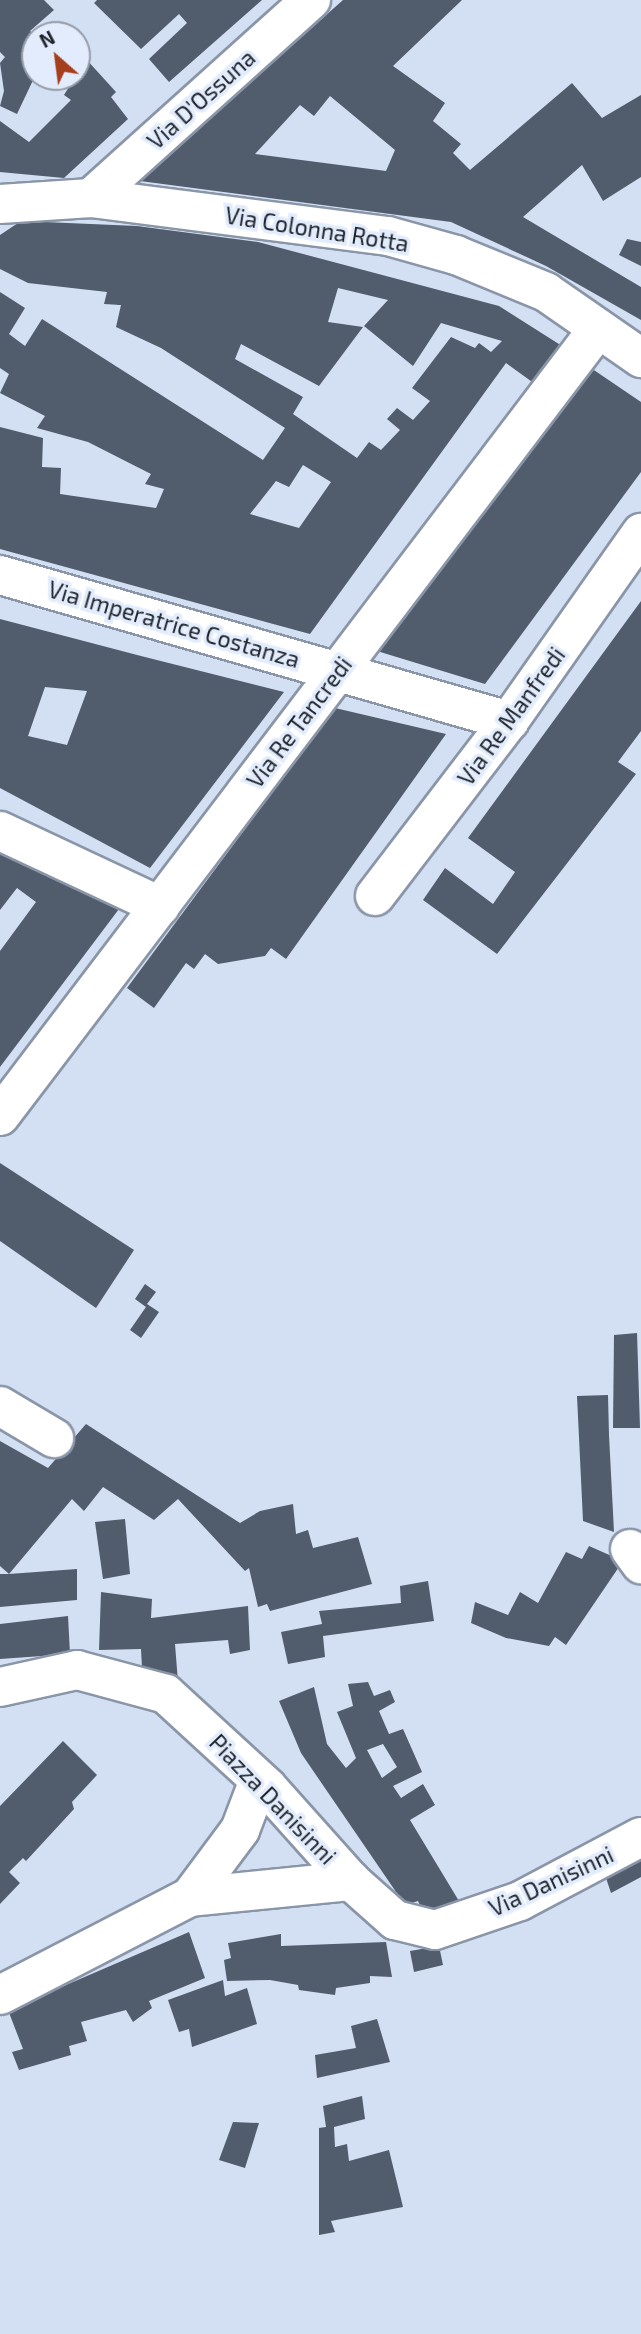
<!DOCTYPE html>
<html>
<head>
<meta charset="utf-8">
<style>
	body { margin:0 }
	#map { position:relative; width:641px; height:2334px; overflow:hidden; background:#d3dff3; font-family:"Exo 2",sans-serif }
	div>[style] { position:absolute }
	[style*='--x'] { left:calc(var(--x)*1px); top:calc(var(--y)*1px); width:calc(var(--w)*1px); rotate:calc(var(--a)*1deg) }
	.building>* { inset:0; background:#515c6d }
	.roads { filter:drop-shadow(2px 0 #8a96a8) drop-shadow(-2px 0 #8a96a8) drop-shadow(0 2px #8a96a8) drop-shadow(0 -2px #8a96a8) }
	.minor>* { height:38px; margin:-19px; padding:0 19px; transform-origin:19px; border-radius:19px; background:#fff }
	span { translate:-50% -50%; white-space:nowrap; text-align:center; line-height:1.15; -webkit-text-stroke:7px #e2ecfc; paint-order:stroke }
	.street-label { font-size:23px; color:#1e232a }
	.north { position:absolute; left:21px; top:21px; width:70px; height:70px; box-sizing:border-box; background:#e2ecfc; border:2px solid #949ca8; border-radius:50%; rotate:332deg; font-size:19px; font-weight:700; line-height:28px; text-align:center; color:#1e232a }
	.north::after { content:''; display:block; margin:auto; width:24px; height:32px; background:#a63e1d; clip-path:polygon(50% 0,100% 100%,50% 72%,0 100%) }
</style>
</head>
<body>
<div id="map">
	<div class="building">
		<i style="clip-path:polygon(0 0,44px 0,54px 10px,30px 31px,35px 35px,35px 76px,17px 114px,0 106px,4px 91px,0 63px,5px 57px,0 52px)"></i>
		<i style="clip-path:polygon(97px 0,262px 0,169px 82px,149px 59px,187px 23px,179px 14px,141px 49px,94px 3px)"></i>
		<i style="clip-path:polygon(evenodd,343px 0,462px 0,393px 66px,445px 103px,433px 121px,461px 144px,453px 153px,470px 170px,572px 83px,602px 118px,641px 95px,641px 177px,603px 201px,582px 165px,523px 217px,641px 287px,641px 320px,546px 266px,451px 222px,140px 181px,343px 0,330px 96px,395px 150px,386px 171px,255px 154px,300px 105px,314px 116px,330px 96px)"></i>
		<i style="clip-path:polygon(86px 59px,116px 92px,111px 97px,128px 119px,64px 178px,0 172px,0 121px,29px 142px,71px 100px,64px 95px)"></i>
		<i style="clip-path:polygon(evenodd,21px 221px,137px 226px,258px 242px,499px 306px,562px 346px,535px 384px,506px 363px,310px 634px,0 549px,0 427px,43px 438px,42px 467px,61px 468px,60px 494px,156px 508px,164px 489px,145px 484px,151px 474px,88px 442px,37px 428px,45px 416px,0 393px,9px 374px,0 368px,0 292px,25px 308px,9px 334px,25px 346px,42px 319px,263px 460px,285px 428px,161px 348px,116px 327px,121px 305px,104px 304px,107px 292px,28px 283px,0 269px,0 235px,21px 221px,338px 288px,388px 300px,364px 326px,413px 366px,441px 323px,502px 341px,491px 352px,479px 343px,475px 348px,451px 337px,412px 388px,430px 401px,413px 420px,397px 408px,387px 419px,400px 430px,381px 450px,369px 442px,357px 458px,293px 414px,303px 397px,235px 359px,241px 344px,319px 386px,363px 327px,328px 322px,338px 288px,21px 221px,303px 465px,331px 482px,299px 528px,250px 514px,276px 481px,289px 487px,303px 465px)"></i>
		<i style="clip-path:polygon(627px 239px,641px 242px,641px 266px,619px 255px)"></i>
		<i style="clip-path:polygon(585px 364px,641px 402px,641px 472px,485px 684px,377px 651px)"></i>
		<i style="clip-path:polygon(641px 601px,641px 731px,618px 762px,636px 774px,497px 954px,423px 900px,445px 868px,493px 904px,515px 872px,468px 838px)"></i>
		<i style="clip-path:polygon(evenodd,0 619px,141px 656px,284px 692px,150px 868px,0 788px,0 619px,45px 687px,87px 691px,67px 745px,28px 736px,45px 687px)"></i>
		<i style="clip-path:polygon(335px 708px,446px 734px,286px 959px,271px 948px,265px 956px,218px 964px,205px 954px,194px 969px,186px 963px,154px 1008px,127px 988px)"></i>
		<i style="clip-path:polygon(0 843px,119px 909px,0 1067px,0 951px,36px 902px,17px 888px,0 910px)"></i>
		<i style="clip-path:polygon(0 1163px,134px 1250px,96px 1308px,0 1241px)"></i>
		<i style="clip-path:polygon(145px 1284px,156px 1292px,147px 1304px,159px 1312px,141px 1338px,130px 1330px,146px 1307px,135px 1299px)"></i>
		<i style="clip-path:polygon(637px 1333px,640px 1428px,613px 1428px,614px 1335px)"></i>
		<i style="clip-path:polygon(608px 1395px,609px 1435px,614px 1532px,583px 1521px,577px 1396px)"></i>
		<i style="clip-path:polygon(86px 1424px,240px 1523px,260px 1511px,293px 1504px,296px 1534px,308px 1530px,313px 1548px,358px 1537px,372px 1584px,270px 1611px,267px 1604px,258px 1607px,249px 1568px,245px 1571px,178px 1499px,154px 1520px,103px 1487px,84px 1511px,72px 1499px,9px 1574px,77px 1569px,77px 1600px,0 1607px,0 1574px,9px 1574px,0 1566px,0 1441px,48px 1468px)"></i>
		<i style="clip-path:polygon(125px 1519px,130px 1574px,103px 1579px,95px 1522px)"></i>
		<i style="clip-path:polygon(589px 1546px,623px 1561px,566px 1645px,555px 1637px,549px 1646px,506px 1638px,471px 1623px,475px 1602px,508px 1615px,520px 1592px,538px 1603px,566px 1552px,582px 1559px)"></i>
		<i style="clip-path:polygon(428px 1581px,434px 1621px,323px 1636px,325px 1657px,288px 1664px,281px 1632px,322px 1624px,319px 1611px,401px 1603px,400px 1586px)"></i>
		<i style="clip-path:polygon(101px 1592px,152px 1599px,151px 1618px,248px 1606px,250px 1650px,230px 1654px,228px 1640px,175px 1644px,178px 1682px,142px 1668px,141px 1649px,99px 1650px)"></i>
		<i style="clip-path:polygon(68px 1616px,70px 1654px,0 1659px,0 1624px)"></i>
		<i style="clip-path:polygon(evenodd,368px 1682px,374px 1696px,390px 1690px,395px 1702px,379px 1711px,389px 1734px,403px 1729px,422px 1772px,393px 1786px,401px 1798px,423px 1784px,435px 1805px,410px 1820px,462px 1906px,426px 1918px,418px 1901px,405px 1905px,316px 1775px,301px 1753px,279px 1701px,314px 1687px,327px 1744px,346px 1768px,356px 1758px,337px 1712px,353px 1706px,348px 1684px,368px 1682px,383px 1744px,397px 1767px,382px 1778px,367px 1750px,383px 1744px)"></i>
		<i style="clip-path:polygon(63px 1741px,97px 1775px,72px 1802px,74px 1809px,26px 1861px,23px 1858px,9px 1872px,20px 1883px,0 1904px,0 1806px)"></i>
		<i style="clip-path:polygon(641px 1860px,641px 1877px,611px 1893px,606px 1878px)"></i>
		<i style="clip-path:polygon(189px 1932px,205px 1978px,149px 2001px,152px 2008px,133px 2022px,126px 2010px,81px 2022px,87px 2041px,69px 2046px,71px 2055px,19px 2070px,12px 2052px,23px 2049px,8px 2010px)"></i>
		<i style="clip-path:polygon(281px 1934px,281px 1946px,386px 1942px,392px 1977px,370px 1976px,370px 1983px,336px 1988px,335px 1995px,299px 1990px,298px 1985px,270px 1980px,227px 1981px,224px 1960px,231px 1958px,228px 1943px)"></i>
		<i style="clip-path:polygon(439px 1946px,443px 1965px,414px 1972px,410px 1951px)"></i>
		<i style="clip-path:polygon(223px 1980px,225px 1996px,247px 1988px,257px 2024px,192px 2047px,189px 2029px,179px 2032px,168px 2000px)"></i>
		<i style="clip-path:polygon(377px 2019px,390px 2062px,317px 2078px,315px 2055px,356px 2048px,351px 2026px)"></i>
		<i style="clip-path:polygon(362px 2096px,365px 2119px,334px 2127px,335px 2147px,347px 2144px,349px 2161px,389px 2150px,403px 2207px,331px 2221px,335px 2232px,319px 2235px,319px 2128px,326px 2127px,323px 2106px)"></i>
		<i style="clip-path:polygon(233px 2122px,259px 2123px,245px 2168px,219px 2160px)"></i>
	</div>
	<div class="roads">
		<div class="minor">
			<i style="--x:91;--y:198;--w:296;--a:-42"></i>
			<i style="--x:0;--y:204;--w:91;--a:-3.8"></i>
			<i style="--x:91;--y:198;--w:299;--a:7.3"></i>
			<i style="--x:388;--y:236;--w:71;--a:15.6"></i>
			<i style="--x:456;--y:255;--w:97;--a:22.3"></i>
			<i style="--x:546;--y:292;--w:116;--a:34.8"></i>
			<i style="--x:0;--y:575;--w:530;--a:16"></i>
			<i style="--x:0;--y:831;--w:177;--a:25.1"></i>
			<i style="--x:375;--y:896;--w:220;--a:-52.6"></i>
			<i style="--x:509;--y:721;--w:230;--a:-54.9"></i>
			<i style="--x:0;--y:1116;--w:988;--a:-52.77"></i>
			<i style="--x:0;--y:1406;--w:63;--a:30.7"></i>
			<i style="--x:630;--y:1549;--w:19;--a:54"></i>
			<i style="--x:0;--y:1687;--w:79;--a:-12.4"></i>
			<i style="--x:77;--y:1670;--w:92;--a:15.1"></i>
			<i style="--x:166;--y:1694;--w:137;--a:42.6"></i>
			<i style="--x:267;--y:1787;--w:126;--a:48.2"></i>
			<i style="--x:351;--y:1881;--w:59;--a:41.6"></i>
			<i style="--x:395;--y:1920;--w:41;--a:14"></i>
			<i style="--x:435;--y:1930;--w:90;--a:-18.8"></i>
			<i style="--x:520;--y:1901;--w:137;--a:-27.9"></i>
			<i style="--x:190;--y:1897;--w:84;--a:-53.3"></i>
			<i style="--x:240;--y:1830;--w:53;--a:-69.2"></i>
			<i style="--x:0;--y:1995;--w:214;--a:-27.3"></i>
			<i style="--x:190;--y:1897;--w:162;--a:-5.7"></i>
		</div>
	</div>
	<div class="street-label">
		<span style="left:201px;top:99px;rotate:-42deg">Via D'Ossuna</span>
		<span style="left:317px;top:229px;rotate:9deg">Via Colonna Rotta</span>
		<span style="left:174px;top:624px;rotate:16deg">Via Imperatrice Costanza</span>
		<span style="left:511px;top:716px;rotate:-54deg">Via Re Manfredi</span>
		<span style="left:299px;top:722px;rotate:-53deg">Via Re Tancredi</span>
		<span style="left:273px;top:1799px;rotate:46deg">Piazza Danisinni</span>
		<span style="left:551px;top:1881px;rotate:-25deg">Via Danisinni</span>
	</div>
	<div class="north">N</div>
</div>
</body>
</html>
